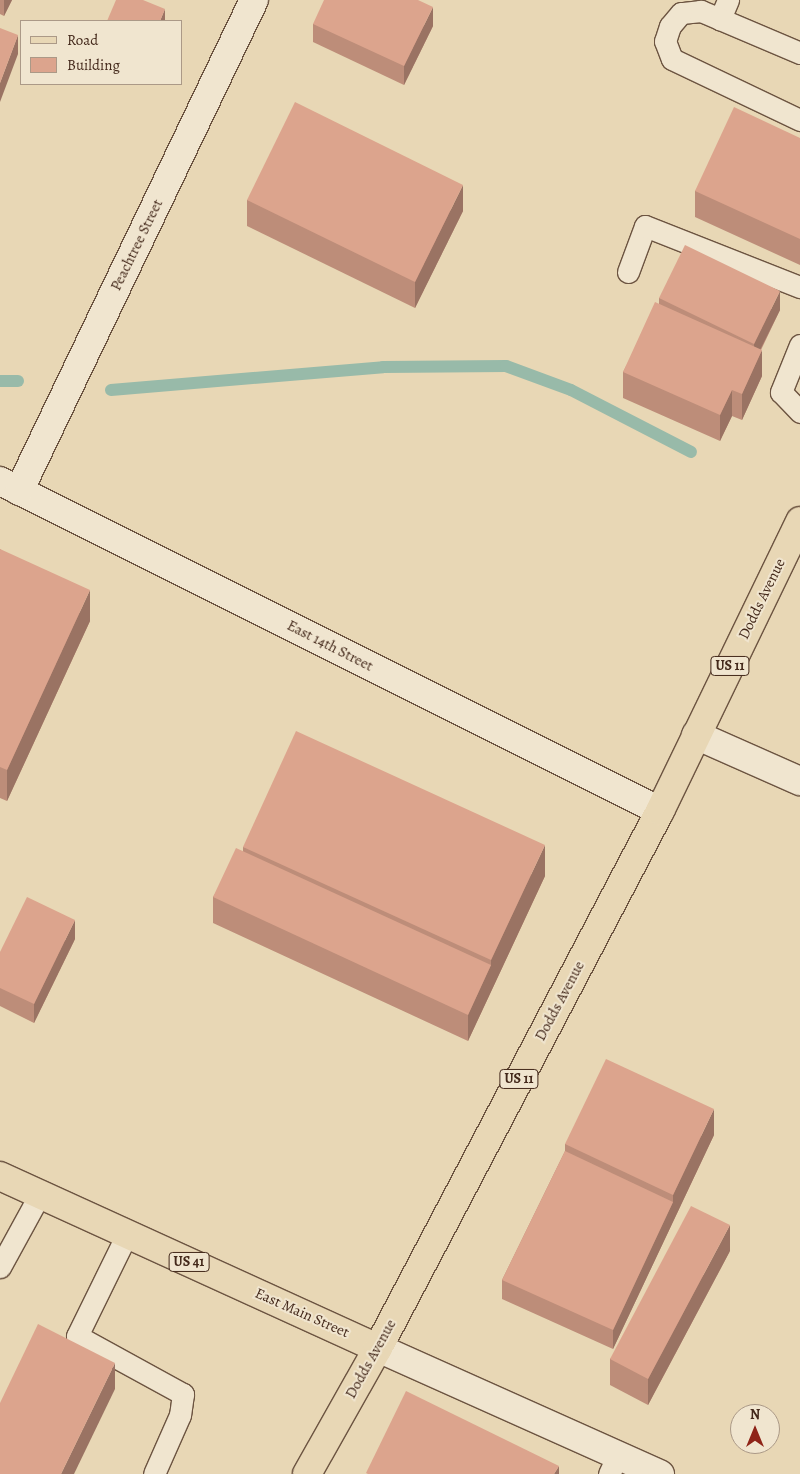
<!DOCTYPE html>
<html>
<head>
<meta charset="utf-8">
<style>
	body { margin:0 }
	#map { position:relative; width:800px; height:1474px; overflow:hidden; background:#e8d7b5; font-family:Alegreya,serif }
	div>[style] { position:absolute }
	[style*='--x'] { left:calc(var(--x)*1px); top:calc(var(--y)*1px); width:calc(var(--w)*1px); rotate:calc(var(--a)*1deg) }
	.stream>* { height:12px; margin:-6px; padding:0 6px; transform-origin:6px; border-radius:6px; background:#98baa9 }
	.roads { filter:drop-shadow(1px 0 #6c5441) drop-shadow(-1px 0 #6c5441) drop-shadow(0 1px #6c5441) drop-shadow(0 -1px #6c5441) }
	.service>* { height:21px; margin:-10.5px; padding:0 10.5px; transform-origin:10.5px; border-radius:10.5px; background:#f0e5cf }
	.minor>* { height:28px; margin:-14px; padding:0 14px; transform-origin:14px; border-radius:14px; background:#f0e5cf }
	.primary>* { height:28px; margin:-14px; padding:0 14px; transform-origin:14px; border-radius:14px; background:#e8d7b5 }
	.wall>* { inset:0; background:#bd8d79 }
	.shaded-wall>* { inset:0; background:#9a7363 }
	.building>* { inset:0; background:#dca48d }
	span { translate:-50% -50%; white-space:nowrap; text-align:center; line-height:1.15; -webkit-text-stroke:4px #f0e5cf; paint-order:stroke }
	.shield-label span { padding:1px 4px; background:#f0e5cf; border:1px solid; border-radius:4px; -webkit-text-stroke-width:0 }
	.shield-label { font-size:14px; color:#43281a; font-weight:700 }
	.street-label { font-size:15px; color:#43281a }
	.legend { position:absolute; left:20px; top:20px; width:162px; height:65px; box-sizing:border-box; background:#f0e5cf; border:1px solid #ab9987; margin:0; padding:6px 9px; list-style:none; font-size:15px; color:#43281a }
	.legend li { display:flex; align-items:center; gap:10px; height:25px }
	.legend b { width:25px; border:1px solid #ab9987 }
	.north { position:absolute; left:730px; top:1404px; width:50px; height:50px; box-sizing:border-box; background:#f0e5cf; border:1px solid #ab9987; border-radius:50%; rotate:0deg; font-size:14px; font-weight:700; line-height:20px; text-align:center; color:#43281a }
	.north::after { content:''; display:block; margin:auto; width:18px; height:22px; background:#8f2418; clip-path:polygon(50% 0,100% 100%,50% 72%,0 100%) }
</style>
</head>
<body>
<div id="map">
	<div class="stream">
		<i style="--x:0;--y:381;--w:18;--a:0"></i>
		<i style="--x:111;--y:390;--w:273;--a:-4.8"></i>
		<i style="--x:383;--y:367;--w:123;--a:-0.5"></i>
		<i style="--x:506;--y:366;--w:69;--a:20.3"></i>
		<i style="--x:571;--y:390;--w:135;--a:27.3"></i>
	</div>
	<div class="roads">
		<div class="service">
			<i style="--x:728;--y:0;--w:21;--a:113"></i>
			<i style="--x:720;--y:19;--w:87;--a:23"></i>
			<i style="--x:720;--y:19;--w:21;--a:-157"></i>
			<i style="--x:701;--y:11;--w:20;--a:174"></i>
			<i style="--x:681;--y:13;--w:17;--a:130"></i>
			<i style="--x:670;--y:26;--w:16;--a:108"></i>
			<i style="--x:665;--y:41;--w:19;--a:69"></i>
			<i style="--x:672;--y:59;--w:142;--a:25.5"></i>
			<i style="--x:628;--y:272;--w:49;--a:-69.7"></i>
			<i style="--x:645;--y:226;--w:167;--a:21.5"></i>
			<i style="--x:800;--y:345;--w:51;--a:112"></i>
			<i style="--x:781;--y:392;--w:28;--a:46"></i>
			<i style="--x:127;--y:1234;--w:114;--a:116.1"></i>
			<i style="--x:77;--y:1336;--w:121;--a:28.7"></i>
			<i style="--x:183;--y:1394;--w:21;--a:98"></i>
			<i style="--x:180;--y:1415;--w:64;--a:113.8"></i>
			<i style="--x:0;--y:1267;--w:83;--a:-61.3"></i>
			<i style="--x:609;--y:1474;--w:21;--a:-65"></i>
		</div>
		<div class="minor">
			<i style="--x:0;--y:481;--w:738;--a:26.57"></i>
			<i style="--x:19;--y:491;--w:544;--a:-64.42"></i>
			<i style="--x:696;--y:735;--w:114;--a:23.9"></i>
			<i style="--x:378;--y:1348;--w:309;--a:24.1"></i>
		</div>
		<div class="primary">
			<i style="--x:0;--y:1176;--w:415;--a:24.5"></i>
			<i style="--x:307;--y:1474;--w:145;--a:-60.6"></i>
			<i style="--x:378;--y:1348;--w:607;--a:-62.29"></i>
			<i style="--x:660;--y:811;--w:322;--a:-64.2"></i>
		</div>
	</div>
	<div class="wall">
		<i style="clip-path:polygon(0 0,12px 0,4px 16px,0 14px)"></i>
		<i style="clip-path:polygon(313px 24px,433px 26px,404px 85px,313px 42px)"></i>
		<i style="clip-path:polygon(800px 138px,800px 265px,695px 217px,695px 191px)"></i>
		<i style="clip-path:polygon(247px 200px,463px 211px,415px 308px,247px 226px)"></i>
		<i style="clip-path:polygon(659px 298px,780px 310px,761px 350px,762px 376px,742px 420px,732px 416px,720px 441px,623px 398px,623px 372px,659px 304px)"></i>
		<i style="clip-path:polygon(0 549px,90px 621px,7px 801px,0 798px)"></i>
		<i style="clip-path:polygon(243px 847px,545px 876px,468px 1041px,213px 923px,213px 897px,243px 851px)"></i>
		<i style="clip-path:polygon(75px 939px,34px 1023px,0 1006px,0 952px)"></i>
		<i style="clip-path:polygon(714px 1135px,613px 1349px,502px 1299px,502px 1280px,565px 1151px,565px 1144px)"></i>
		<i style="clip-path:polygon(730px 1251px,648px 1405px,610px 1385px,610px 1359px)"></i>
	</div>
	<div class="shaded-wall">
		<i style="clip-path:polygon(4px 0,12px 0,4px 16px)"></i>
		<i style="clip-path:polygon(433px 7px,433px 26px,404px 85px,404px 66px)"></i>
		<i style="clip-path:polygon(165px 9px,165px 21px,160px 21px)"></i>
		<i style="clip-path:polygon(18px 35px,18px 54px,0 102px,0 83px)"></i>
		<i style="clip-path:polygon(463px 185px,463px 211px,415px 308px,415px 282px)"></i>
		<i style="clip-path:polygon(780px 291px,780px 310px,754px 362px,754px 344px)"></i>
		<i style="clip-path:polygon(762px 350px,762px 376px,742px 420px,742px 394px)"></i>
		<i style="clip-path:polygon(732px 390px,732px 416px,720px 441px,720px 415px)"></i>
		<i style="clip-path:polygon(90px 590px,90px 621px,7px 801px,7px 770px)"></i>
		<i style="clip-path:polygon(545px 845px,545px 876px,468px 1041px,468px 1015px,491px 965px,491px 960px)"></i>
		<i style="clip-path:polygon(75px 920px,75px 939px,34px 1023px,34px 1004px)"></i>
		<i style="clip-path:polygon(714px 1109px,714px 1135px,613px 1349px,613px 1330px,673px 1202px,673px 1195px)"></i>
		<i style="clip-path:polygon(730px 1225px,730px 1251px,648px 1405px,648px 1379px)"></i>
		<i style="clip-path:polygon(115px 1363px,115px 1389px,74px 1474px,61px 1474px)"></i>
		<i style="clip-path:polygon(559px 1466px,559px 1474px,554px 1474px)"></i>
	</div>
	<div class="building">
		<i style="clip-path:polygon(116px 0,143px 0,165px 9px,160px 21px,107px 21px)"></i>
		<i style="clip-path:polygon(324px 0,418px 0,433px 7px,404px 66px,313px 24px)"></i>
		<i style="clip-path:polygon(0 28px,18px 35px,0 83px)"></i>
		<i style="clip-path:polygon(295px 102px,463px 185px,415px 282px,247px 200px)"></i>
		<i style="clip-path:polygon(734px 107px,800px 138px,800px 239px,695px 191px)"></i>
		<i style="clip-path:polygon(685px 245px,780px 291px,754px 344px,659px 298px)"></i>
		<i style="clip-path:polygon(655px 302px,762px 350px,742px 394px,732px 390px,720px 415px,623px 372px)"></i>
		<i style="clip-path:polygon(0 549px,90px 590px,7px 770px,0 767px)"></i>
		<i style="clip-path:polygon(296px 731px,545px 845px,491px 960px,243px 847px)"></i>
		<i style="clip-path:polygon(236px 848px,491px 965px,468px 1015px,213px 897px)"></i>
		<i style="clip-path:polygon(27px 897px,75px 920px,34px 1004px,0 988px,0 952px)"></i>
		<i style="clip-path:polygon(606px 1059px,714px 1109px,673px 1195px,565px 1144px)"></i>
		<i style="clip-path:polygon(565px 1151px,673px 1202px,613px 1330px,502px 1280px)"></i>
		<i style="clip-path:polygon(691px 1206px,730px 1225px,648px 1379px,610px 1359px)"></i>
		<i style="clip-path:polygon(38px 1324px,115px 1363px,61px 1474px,0 1474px,0 1403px)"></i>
		<i style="clip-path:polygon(406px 1391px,559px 1466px,554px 1474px,368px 1474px,366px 1473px)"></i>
	</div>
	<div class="shield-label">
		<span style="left:730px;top:666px">US 11</span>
		<span style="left:519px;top:1079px">US 11</span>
		<span style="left:189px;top:1262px">US 41</span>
	</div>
	<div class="street-label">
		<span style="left:137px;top:245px;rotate:-64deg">Peachtree Street</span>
		<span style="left:762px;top:599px;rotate:-64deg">Dodds Avenue</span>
		<span style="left:330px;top:646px;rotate:27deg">East 14th Street</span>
		<span style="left:560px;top:1001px;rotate:-62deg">Dodds Avenue</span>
		<span style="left:302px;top:1313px;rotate:24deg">East Main Street</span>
		<span style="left:371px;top:1359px;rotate:-61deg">Dodds Avenue</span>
	</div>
	<ul class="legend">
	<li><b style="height:6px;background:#e8d7b5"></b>Road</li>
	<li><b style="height:14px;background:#dca48d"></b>Building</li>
	</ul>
	<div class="north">N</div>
</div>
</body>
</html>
